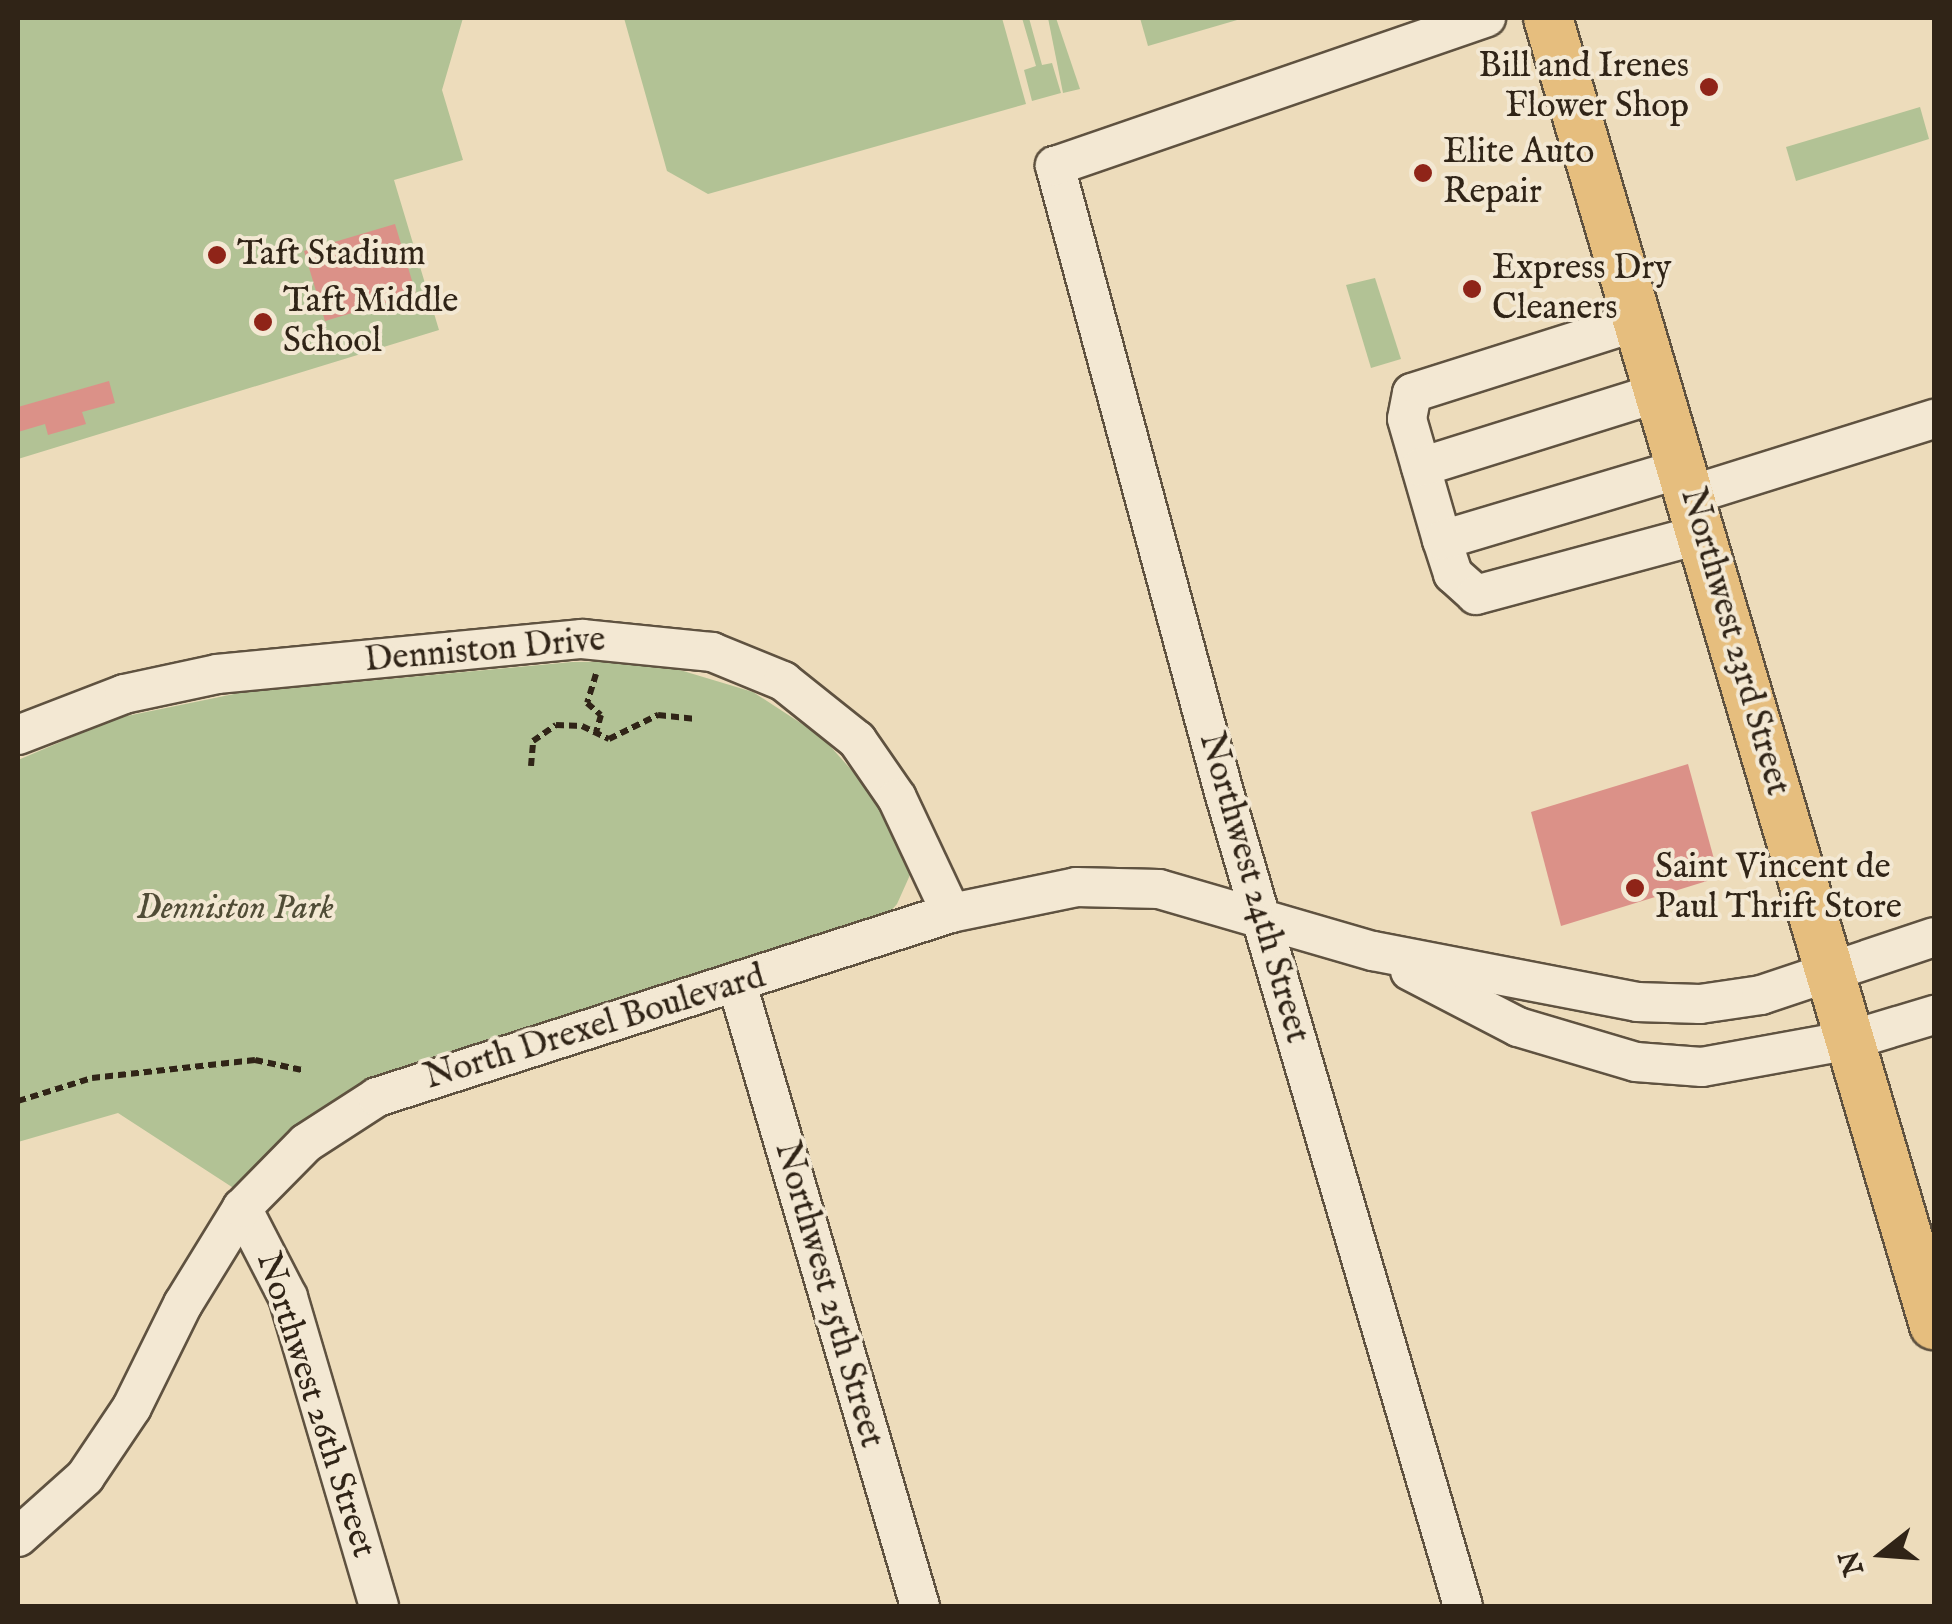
<!DOCTYPE html>
<html>
<head>
<meta charset="utf-8">
<style>
	body { margin:0 }
	#map { position:relative; width:1952px; height:1624px; overflow:hidden; background:#eddcbb; font-family:"IM FELL English",serif }
	div>[style] { position:absolute }
	[style*='--x'] { left:calc(var(--x)*1px); top:calc(var(--y)*1px); width:calc(var(--w)*1px); rotate:calc(var(--a)*1deg) }
	.green>* { inset:0; background:#b2c295 }
	.building>* { inset:0; background:#db9188 }
	.path>* { height:6px; margin-top:-3px; transform-origin:0; background:repeating-linear-gradient(90deg,#302417 0 8px,transparent 0 13px) }
	.roads { filter:drop-shadow(2px 0 #5f5240) drop-shadow(-2px 0 #5f5240) drop-shadow(0 2px #5f5240) drop-shadow(0 -2px #5f5240) }
	.minor>* { height:38px; margin:-19px; padding:0 19px; transform-origin:19px; border-radius:19px; background:#f3e8d3 }
	.major>* { height:48px; margin:-24px; padding:0 24px; transform-origin:24px; border-radius:24px; background:#e6be7e }
	.dots>* { width:28px; height:28px; translate:-50% -50%; box-sizing:border-box; border:5px solid #f3e8d3; border-radius:50% }
	span { translate:-50% -50%; white-space:nowrap; text-align:center; line-height:1.15; -webkit-text-stroke:8px #f3e8d3; paint-order:stroke }
	.poi-label { font-size:35px; color:#302417 }
	.right { translate:-100% -50%; text-align:right }
	.left { translate:0 -50%; text-align:left }
	.street-label { font-size:35px; color:#302417 }
	.park-label { font-size:35px; color:#504c36; font-style:italic }
	.frame { position:absolute; inset:0; border:20px solid #302417; pointer-events:none }
	.north { position:absolute; left:1832px; top:1504px; width:100px; height:100px; -webkit-text-stroke:8px #f3e8d3; paint-order:stroke; rotate:253deg; font-size:28px; font-weight:700; line-height:40px; text-align:center; color:#302417 }
	.north::after { content:''; display:block; margin:auto; width:35px; height:45px; background:#302417; clip-path:polygon(50% 0,100% 100%,50% 72%,0 100%) }
</style>
</head>
<body>
<div id="map">
	<div class="green">
		<i style="clip-path:polygon(18px 18px,463px 18px,442px 90px,463px 160px,394px 180px,439px 330px,18px 459px)"></i>
		<i style="clip-path:polygon(624px 18px,1002px 18px,1026px 104px,708px 194px,667px 171px)"></i>
		<i style="clip-path:polygon(1022px 18px,1029px 18px,1042px 65px,1052px 63px,1061px 93px,1032px 101px,1024px 70px,1036px 66px)"></i>
		<i style="clip-path:polygon(1048px 18px,1056px 18px,1080px 89px,1063px 93px)"></i>
		<i style="clip-path:polygon(1140px 18px,1244px 18px,1148px 46px)"></i>
		<i style="clip-path:polygon(1920px 107px,1929px 139px,1796px 181px,1786px 147px)"></i>
		<i style="clip-path:polygon(1375px 278px,1401px 359px,1371px 368px,1346px 285px)"></i>
		<i style="clip-path:polygon(650px 661px,753px 692px,822px 737px,872px 793px,901px 849px,910px 875px,897px 904px,888px 914px,375px 1076px,300px 1122px,235px 1189px,118px 1113px,18px 1142px,18px 760px,117px 718px,239px 693px,572px 662px)"></i>
	</div>
	<div class="building">
		<i style="clip-path:polygon(395px 224px,416px 294px,325px 321px,304px 251px)"></i>
		<i style="clip-path:polygon(109px 381px,115px 403px,82px 412px,86px 424px,48px 435px,45px 424px,18px 432px,18px 407px)"></i>
		<i style="clip-path:polygon(1688px 764px,1714px 859px,1707px 881px,1561px 926px,1531px 812px)"></i>
	</div>
	<div class="path">
		<i style="--x:596;--y:674;--w:30;--a:107"></i>
		<i style="--x:587;--y:703;--w:18;--a:41"></i>
		<i style="--x:601;--y:715;--w:18;--a:106"></i>
		<i style="--x:531;--y:766;--w:25;--a:-85"></i>
		<i style="--x:533;--y:741;--w:28;--a:-35"></i>
		<i style="--x:556;--y:725;--w:26;--a:2"></i>
		<i style="--x:582;--y:726;--w:30;--a:26"></i>
		<i style="--x:609;--y:739;--w:55;--a:-26.1"></i>
		<i style="--x:658;--y:715;--w:38;--a:6"></i>
		<i style="--x:18;--y:1101;--w:77;--a:-17.3"></i>
		<i style="--x:92;--y:1078;--w:164;--a:-6.3"></i>
		<i style="--x:255;--y:1060;--w:48;--a:12"></i>
	</div>
	<div class="roads">
		<div class="minor">
			<i style="--x:1639;--y:321;--w:238;--a:162.4"></i>
			<i style="--x:1412;--y:393;--w:26;--a:101"></i>
			<i style="--x:1407;--y:419;--w:126;--a:73.9"></i>
			<i style="--x:1442;--y:540;--w:36;--a:72"></i>
			<i style="--x:1453;--y:574;--w:31;--a:42"></i>
			<i style="--x:1476;--y:595;--w:234;--a:-15.1"></i>
			<i style="--x:1421;--y:467;--w:251;--a:-17.4"></i>
			<i style="--x:1691;--y:495;--w:255;--a:-17.4"></i>
			<i style="--x:1442;--y:540;--w:252;--a:-16.6"></i>
			<i style="--x:18;--y:735;--w:114;--a:-21.1"></i>
			<i style="--x:124;--y:694;--w:95;--a:-12.1"></i>
			<i style="--x:217;--y:674;--w:367;--a:-5.5"></i>
			<i style="--x:582;--y:639;--w:131;--a:5.7"></i>
			<i style="--x:712;--y:652;--w:77;--a:22.2"></i>
			<i style="--x:783;--y:681;--w:95;--a:38.6"></i>
			<i style="--x:857;--y:740;--w:70;--a:55.4"></i>
			<i style="--x:897;--y:798;--w:127;--a:64.8"></i>
			<i style="--x:1410;--y:971;--w:122;--a:27.4"></i>
			<i style="--x:1518;--y:1027;--w:123;--a:16.5"></i>
			<i style="--x:1636;--y:1062;--w:66;--a:4.3"></i>
			<i style="--x:1702;--y:1067;--w:151;--a:-10.3"></i>
			<i style="--x:1851;--y:1040;--w:87;--a:-16.8"></i>
			<i style="--x:737;--y:984;--w:648;--a:73.61"></i>
			<i style="--x:242;--y:1208;--w:100;--a:62.7"></i>
			<i style="--x:288;--y:1297;--w:322;--a:73.6"></i>
			<i style="--x:18;--y:1537;--w:90;--a:-41.8"></i>
			<i style="--x:85;--y:1477;--w:84;--a:-56.1"></i>
			<i style="--x:132;--y:1407;--w:115;--a:-63.7"></i>
			<i style="--x:183;--y:1304;--w:113;--a:-58.4"></i>
			<i style="--x:242;--y:1208;--w:91;--a:-45.4"></i>
			<i style="--x:306;--y:1143;--w:85;--a:-32.9"></i>
			<i style="--x:377;--y:1097;--w:603;--a:-17.77"></i>
			<i style="--x:951;--y:913;--w:128;--a:-11.7"></i>
			<i style="--x:1076;--y:887;--w:83;--a:1.4"></i>
			<i style="--x:1159;--y:889;--w:223;--a:16.2"></i>
			<i style="--x:1373;--y:951;--w:269;--a:10.9"></i>
			<i style="--x:1637;--y:1002;--w:63;--a:1.8"></i>
			<i style="--x:1700;--y:1004;--w:62;--a:-8.4"></i>
			<i style="--x:1761;--y:995;--w:182;--a:-18.5"></i>
			<i style="--x:1463;--y:1606;--w:844;--a:-106.37"></i>
			<i style="--x:1225;--y:796;--w:653;--a:-105.1"></i>
			<i style="--x:1055;--y:166;--w:456;--a:-19"></i>
		</div>
		<div class="major">
			<i style="--x:1548;--y:18;--w:1363;--a:73.55"></i>
		</div>
	</div>
	<div class="dots">
		<i style="left:1709px;top:87px;background:#8f2418"></i>
		<i style="left:1423px;top:173px;background:#8f2418"></i>
		<i style="left:217px;top:255px;background:#8f2418"></i>
		<i style="left:1472px;top:289px;background:#8f2418"></i>
		<i style="left:263px;top:322px;background:#8f2418"></i>
		<i style="left:1635px;top:888px;background:#8f2418"></i>
	</div>
	<div class="poi-label">
		<span class="right" style="left:1689px;top:87px">Bill and Irenes<br>Flower Shop</span>
		<span class="left" style="left:1443px;top:173px">Elite Auto<br>Repair</span>
		<span class="left" style="left:237px;top:255px">Taft Stadium</span>
		<span class="left" style="left:1492px;top:289px">Express Dry<br>Cleaners</span>
		<span class="left" style="left:283px;top:322px">Taft Middle<br>School</span>
		<span class="left" style="left:1655px;top:888px">Saint Vincent de<br>Paul Thrift Store</span>
	</div>
	<div class="street-label">
		<span style="left:1734px;top:642px;rotate:74deg">Northwest 23rd Street</span>
		<span style="left:485px;top:651px;rotate:-5deg">Denniston Drive</span>
		<span style="left:1253px;top:888px;rotate:74deg">Northwest 24th Street</span>
		<span style="left:595px;top:1028px;rotate:-17deg">North Drexel Boulevard</span>
		<span style="left:828px;top:1295px;rotate:74deg">Northwest 25th Street</span>
		<span style="left:315px;top:1405px;rotate:72deg">Northwest 26th Street</span>
	</div>
	<div class="park-label">
		<span style="left:235px;top:909px">Denniston Park</span>
	</div>
	<div class="frame"></div>
	<div class="north">N</div>
</div>
</body>
</html>
